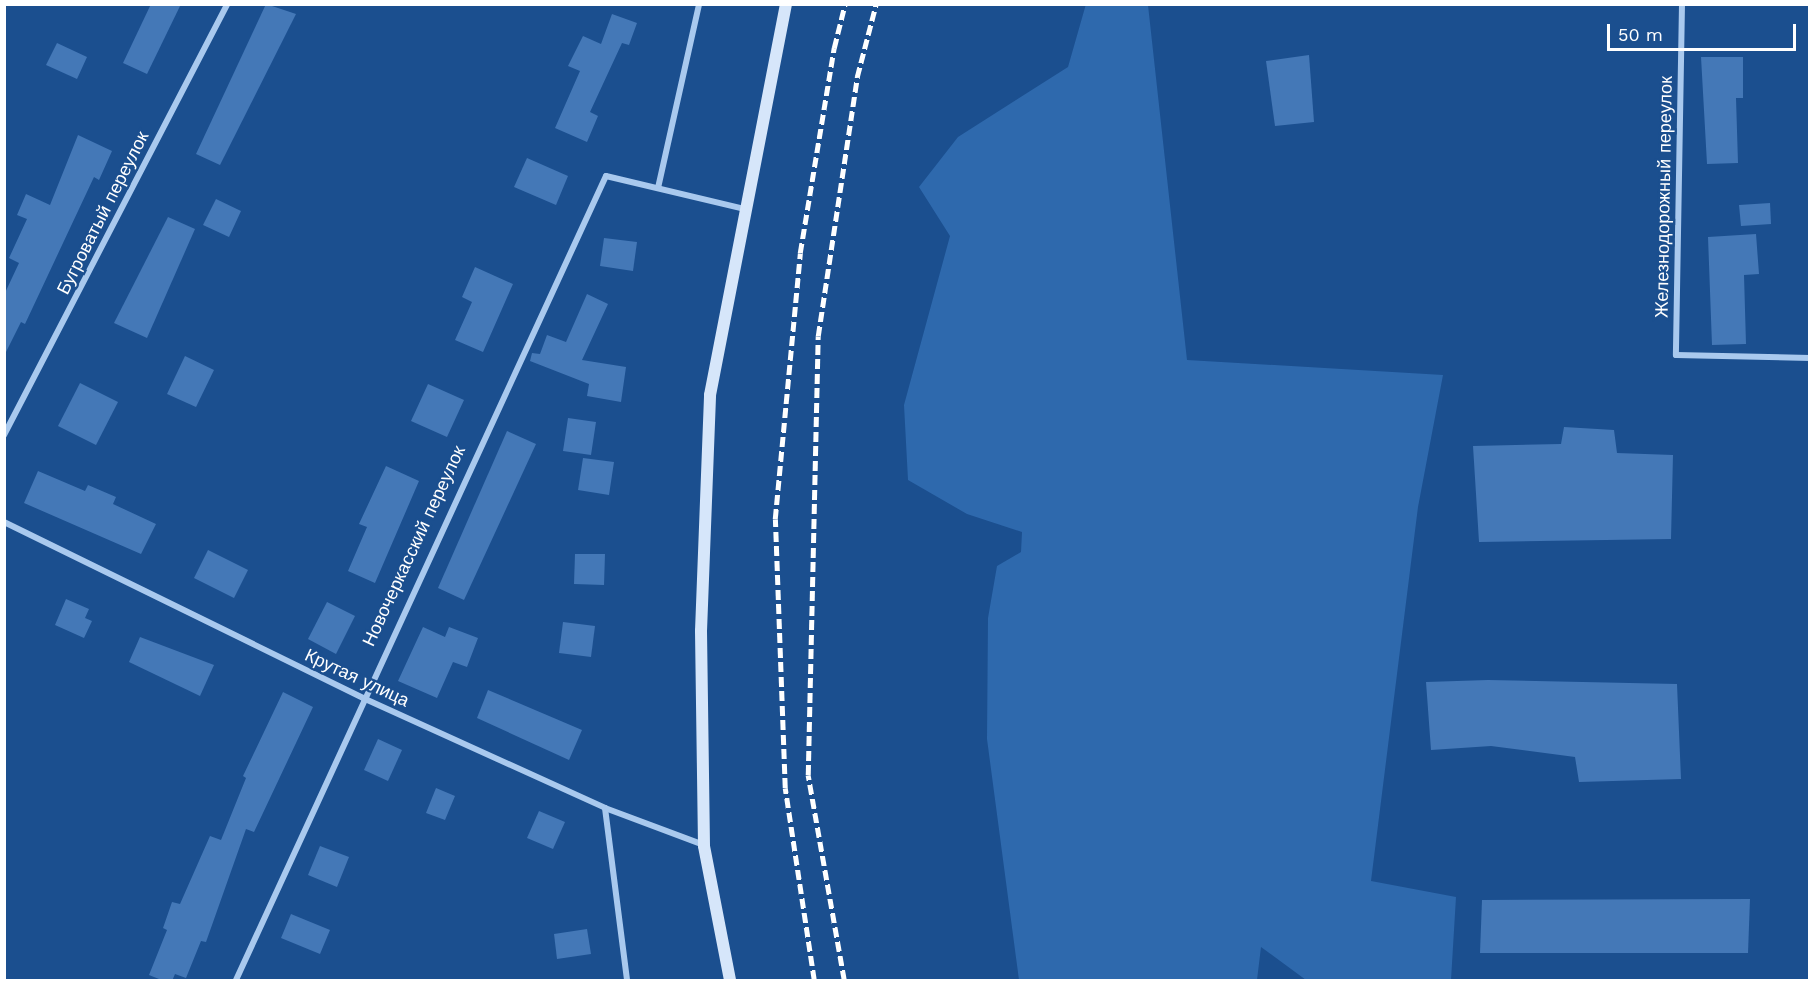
<!DOCTYPE html>
<html>
<head>
<meta charset="utf-8">
<style>
	body { margin:0 }
	#map { position:relative; width:1814px; height:985px; overflow:hidden; background:#1b4f8f; font-family:"Work Sans",sans-serif }
	div>[style] { position:absolute }
	[style*='--x'] { left:calc(var(--x)*1px); top:calc(var(--y)*1px); width:calc(var(--w)*1px); rotate:calc(var(--a)*1deg) }
	.green>* { inset:0; background:#2e69ad }
	.building>* { inset:0; background:#4478b7 }
	.street>* { height:6px; margin:-3px; padding:0 3px; transform-origin:3px; border-radius:3px; background:#a9c9ee }
	.secondary>* { height:12px; margin:-6px; padding:0 6px; transform-origin:6px; border-radius:6px; background:#d6e6fa }
	.rail>* { height:4.5px; margin-top:-2.25px; transform-origin:0; background:repeating-linear-gradient(90deg,#fff 0 10px,transparent 0 14.5px) }
	span { translate:-50% -50%; white-space:nowrap; text-align:center; line-height:1.15; -webkit-text-stroke:4.5px #1b4f8f; paint-order:stroke }
	.street-label { font-size:18px; color:#fff }
	.frame { position:absolute; inset:0; border:6px solid #fff; pointer-events:none }
	.scale { position:absolute; left:1607px; top:24px; width:189px; height:27px; box-sizing:border-box; border:3px solid #fff; border-top:0; padding-left:8px; font-size:18px; line-height:21px; white-space:nowrap; color:#fff; -webkit-text-stroke:4px #1b4f8f; paint-order:stroke }
</style>
</head>
<body>
<div id="map">
	<div class="green">
		<i style="clip-path:polygon(1086px 4px,1148px 5px,1187px 360px,1443px 375px,1418px 507px,1371px 881px,1456px 897px,1451px 980px,1306px 980px,1261px 947px,1257px 980px,1019px 980px,987px 739px,988px 618px,997px 566px,1021px 552px,1022px 532px,967px 514px,908px 480px,904px 405px,950px 236px,919px 187px,958px 137px,1068px 67px)"></i>
	</div>
	<div class="building">
		<i style="clip-path:polygon(151px 4px,181px 4px,147px 74px,123px 63px)"></i>
		<i style="clip-path:polygon(266px 4px,296px 14px,220px 165px,196px 154px)"></i>
		<i style="clip-path:polygon(612px 14px,637px 23px,629px 45px,622px 43px,590px 112px,598px 116px,587px 142px,555px 128px,580px 71px,568px 66px,583px 36px,601px 44px)"></i>
		<i style="clip-path:polygon(57px 43px,87px 57px,77px 79px,46px 65px)"></i>
		<i style="clip-path:polygon(1309px 55px,1314px 122px,1275px 126px,1266px 61px)"></i>
		<i style="clip-path:polygon(1701px 57px,1743px 57px,1743px 98px,1736px 98px,1738px 163px,1707px 164px)"></i>
		<i style="clip-path:polygon(78px 135px,112px 151px,99px 180px,94px 177px,25px 324px,21px 322px,4px 356px,4px 295px,19px 263px,9px 258px,27px 219px,17px 215px,26px 194px,50px 205px)"></i>
		<i style="clip-path:polygon(527px 158px,568px 176px,556px 205px,514px 187px)"></i>
		<i style="clip-path:polygon(216px 199px,241px 211px,229px 237px,203px 225px)"></i>
		<i style="clip-path:polygon(1770px 203px,1771px 224px,1741px 226px,1739px 205px)"></i>
		<i style="clip-path:polygon(168px 217px,195px 229px,147px 338px,114px 323px)"></i>
		<i style="clip-path:polygon(1756px 234px,1759px 274px,1744px 275px,1746px 344px,1712px 345px,1708px 237px)"></i>
		<i style="clip-path:polygon(604px 238px,637px 242px,633px 271px,600px 266px)"></i>
		<i style="clip-path:polygon(475px 267px,513px 284px,483px 352px,455px 340px,472px 302px,462px 297px)"></i>
		<i style="clip-path:polygon(587px 294px,608px 304px,582px 360px,626px 367px,621px 402px,587px 396px,589px 384px,530px 361px,532px 353px,540px 354px,547px 335px,566px 342px)"></i>
		<i style="clip-path:polygon(185px 356px,214px 370px,196px 407px,167px 394px)"></i>
		<i style="clip-path:polygon(80px 383px,118px 402px,96px 445px,58px 426px)"></i>
		<i style="clip-path:polygon(428px 384px,464px 400px,447px 437px,411px 421px)"></i>
		<i style="clip-path:polygon(568px 418px,596px 422px,591px 455px,563px 451px)"></i>
		<i style="clip-path:polygon(1564px 427px,1614px 430px,1617px 453px,1673px 455px,1671px 539px,1479px 542px,1473px 446px,1561px 444px)"></i>
		<i style="clip-path:polygon(507px 431px,536px 444px,464px 600px,438px 588px)"></i>
		<i style="clip-path:polygon(583px 458px,614px 462px,609px 495px,578px 490px)"></i>
		<i style="clip-path:polygon(386px 466px,419px 481px,375px 583px,348px 571px,367px 527px,359px 524px)"></i>
		<i style="clip-path:polygon(38px 471px,85px 491px,88px 485px,116px 497px,113px 504px,156px 524px,141px 554px,24px 503px)"></i>
		<i style="clip-path:polygon(208px 550px,248px 570px,234px 598px,194px 578px)"></i>
		<i style="clip-path:polygon(575px 554px,605px 554px,604px 585px,574px 584px)"></i>
		<i style="clip-path:polygon(66px 599px,89px 609px,85px 618px,92px 621px,84px 638px,55px 625px)"></i>
		<i style="clip-path:polygon(327px 602px,355px 616px,336px 654px,308px 639px)"></i>
		<i style="clip-path:polygon(563px 622px,595px 626px,591px 657px,559px 653px)"></i>
		<i style="clip-path:polygon(423px 627px,445px 637px,449px 627px,478px 638px,467px 667px,453px 662px,437px 698px,398px 681px)"></i>
		<i style="clip-path:polygon(140px 637px,214px 665px,200px 696px,129px 662px)"></i>
		<i style="clip-path:polygon(1488px 680px,1677px 684px,1681px 779px,1579px 782px,1575px 757px,1491px 746px,1431px 750px,1426px 682px)"></i>
		<i style="clip-path:polygon(488px 690px,582px 730px,569px 760px,477px 718px)"></i>
		<i style="clip-path:polygon(283px 692px,313px 707px,254px 832px,246px 829px,206px 942px,201px 941px,186px 978px,175px 974px,172px 981px,164px 981px,149px 975px,167px 930px,163px 928px,172px 902px,180px 904px,210px 836px,221px 840px,246px 778px,243px 776px)"></i>
		<i style="clip-path:polygon(378px 739px,402px 750px,388px 781px,364px 770px)"></i>
		<i style="clip-path:polygon(436px 788px,455px 796px,445px 820px,426px 813px)"></i>
		<i style="clip-path:polygon(539px 811px,565px 822px,553px 849px,527px 838px)"></i>
		<i style="clip-path:polygon(320px 846px,349px 857px,337px 887px,308px 875px)"></i>
		<i style="clip-path:polygon(1750px 899px,1748px 953px,1480px 953px,1482px 900px)"></i>
		<i style="clip-path:polygon(291px 914px,330px 930px,320px 954px,281px 938px)"></i>
		<i style="clip-path:polygon(587px 929px,591px 954px,557px 959px,554px 934px)"></i>
	</div>
	<div class="street">
		<i style="--x:1682;--y:4;--w:351;--a:91"></i>
		<i style="--x:1676;--y:355;--w:134;--a:1.3"></i>
		<i style="--x:658;--y:188;--w:189;--a:-77.4"></i>
		<i style="--x:4;--y:435;--w:485;--a:-62.6"></i>
		<i style="--x:4;--y:522;--w:400;--a:26.1"></i>
		<i style="--x:363;--y:698;--w:266;--a:24.4"></i>
		<i style="--x:605;--y:808;--w:106;--a:20.5"></i>
		<i style="--x:605;--y:808;--w:173;--a:82.7"></i>
		<i style="--x:236;--y:980;--w:885;--a:-65.29"></i>
		<i style="--x:606;--y:176;--w:142;--a:13.4"></i>
	</div>
	<div class="secondary">
		<i style="--x:730;--y:980;--w:136;--a:-101"></i>
		<i style="--x:704;--y:846;--w:215;--a:-90.8"></i>
		<i style="--x:701;--y:631;--w:236;--a:-87.8"></i>
		<i style="--x:710;--y:395;--w:398;--a:-79"></i>
	</div>
	<div class="rail">
		<i style="--x:814;--y:980;--w:194;--a:-98.6"></i>
		<i style="--x:785;--y:788;--w:269;--a:-92.1"></i>
		<i style="--x:775;--y:519;--w:267;--a:-84.6"></i>
		<i style="--x:800;--y:253;--w:208;--a:-80.6"></i>
		<i style="--x:834;--y:48;--w:45;--a:-76"></i>
		<i style="--x:844;--y:980;--w:208;--a:-100"></i>
		<i style="--x:808;--y:775;--w:439;--a:-88.7"></i>
		<i style="--x:818;--y:336;--w:262;--a:-81.4"></i>
		<i style="--x:857;--y:77;--w:75;--a:-75.4"></i>
	</div>
	<div class="street-label">
		<span style="left:1664px;top:197px;rotate:-89deg">Железнодорожный переулок</span>
		<span style="left:103px;top:213px;rotate:-63deg">Бугроватый переулок</span>
		<span style="left:414px;top:546px;rotate:-65deg">Новочеркасский переулок</span>
		<span style="left:357px;top:678px;rotate:25deg">Крутая улица</span>
	</div>
	<div class="frame"></div>
	<div class="scale">50 m</div>
</div>
</body>
</html>
